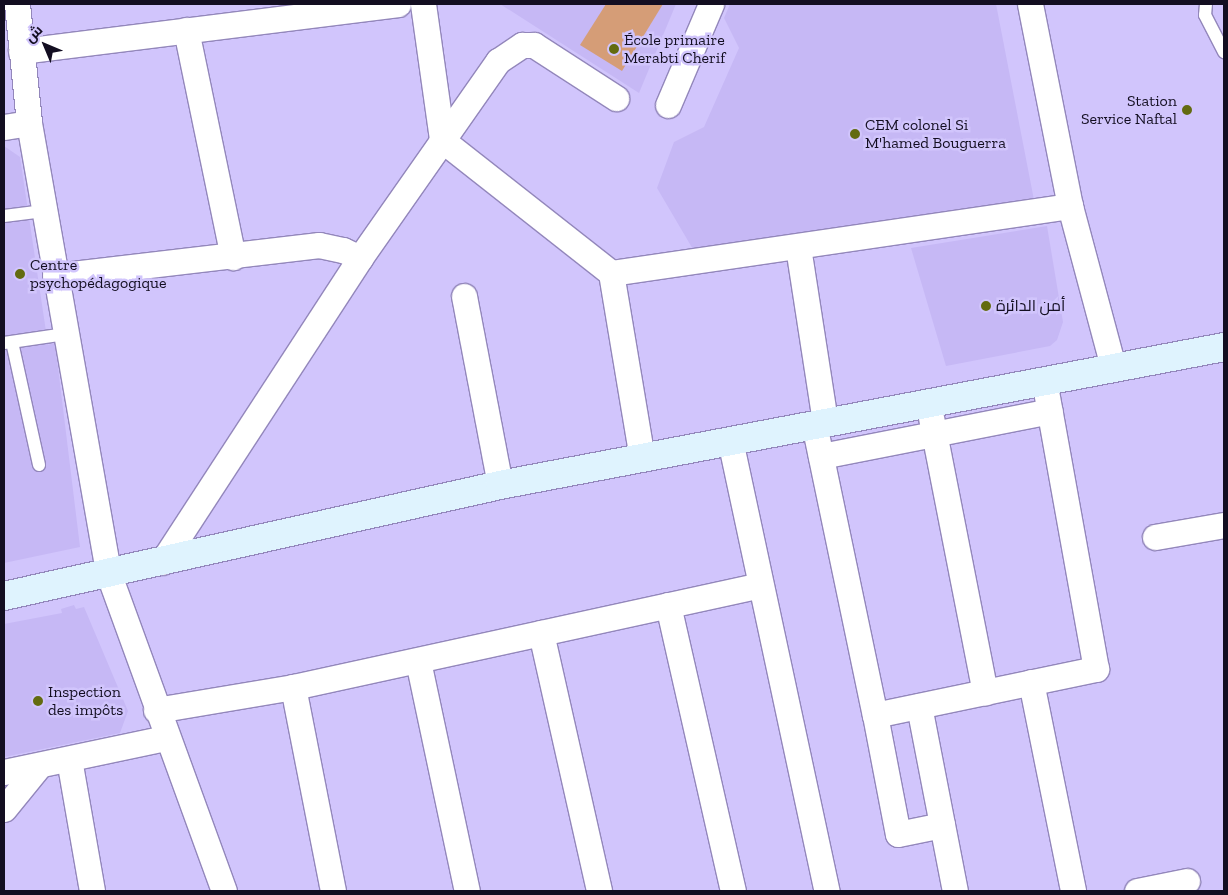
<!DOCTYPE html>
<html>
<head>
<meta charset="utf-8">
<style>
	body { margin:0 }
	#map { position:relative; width:1228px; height:895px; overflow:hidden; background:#d1c5fc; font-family:"Zilla Slab",Cairo,serif }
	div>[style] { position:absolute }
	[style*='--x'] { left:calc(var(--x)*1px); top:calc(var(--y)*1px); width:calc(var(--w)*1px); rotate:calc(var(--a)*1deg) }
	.built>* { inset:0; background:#c6b8f5 }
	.green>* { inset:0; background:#d59d77 }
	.roads { filter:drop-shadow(1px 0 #9387bb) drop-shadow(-1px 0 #9387bb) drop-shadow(0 1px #9387bb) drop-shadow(0 -1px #9387bb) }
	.lane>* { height:12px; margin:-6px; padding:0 6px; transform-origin:6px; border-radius:6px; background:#fff }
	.street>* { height:25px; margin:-12.5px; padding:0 12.5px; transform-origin:12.5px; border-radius:12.5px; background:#fff }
	.secondary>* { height:28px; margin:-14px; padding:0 14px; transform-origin:14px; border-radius:14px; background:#dff3fe }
	.dots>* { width:14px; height:14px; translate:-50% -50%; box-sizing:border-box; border:2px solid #d1c5fc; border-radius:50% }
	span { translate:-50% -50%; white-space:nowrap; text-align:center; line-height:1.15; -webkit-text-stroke:5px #d1c5fc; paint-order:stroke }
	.poi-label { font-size:16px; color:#130e21 }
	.left { translate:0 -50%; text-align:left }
	.right { translate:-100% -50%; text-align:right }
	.frame { position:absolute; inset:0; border:5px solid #130e21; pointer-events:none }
	.north { position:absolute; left:20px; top:20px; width:50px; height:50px; -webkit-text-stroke:4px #d1c5fc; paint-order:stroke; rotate:315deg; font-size:14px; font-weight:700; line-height:20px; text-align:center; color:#130e21 }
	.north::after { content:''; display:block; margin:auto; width:18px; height:22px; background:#130e21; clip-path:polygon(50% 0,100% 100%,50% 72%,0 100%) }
</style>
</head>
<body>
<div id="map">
	<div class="built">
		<i style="clip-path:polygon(500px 4px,676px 4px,639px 93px)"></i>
		<i style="clip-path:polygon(730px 4px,996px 4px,1034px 200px,694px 251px,657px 188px,674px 142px,704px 127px,739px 48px,724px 18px)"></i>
		<i style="clip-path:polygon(4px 146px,20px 157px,48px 345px,55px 343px,80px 547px,4px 563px)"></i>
		<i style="clip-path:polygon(1047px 226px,1063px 322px,1057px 340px,1050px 346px,946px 366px,911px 248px)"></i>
		<i style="clip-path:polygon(74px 605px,76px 609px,84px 607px,128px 711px,120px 733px,4px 757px,4px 624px,62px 613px,61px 609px)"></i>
	</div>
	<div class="green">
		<i style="clip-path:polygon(606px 4px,663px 4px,622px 71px,580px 45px)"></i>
	</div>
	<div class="roads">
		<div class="lane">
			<i style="--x:1206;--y:4;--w:11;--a:95"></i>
			<i style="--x:1205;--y:15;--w:42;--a:62.8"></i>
			<i style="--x:4;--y:216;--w:40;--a:-7.1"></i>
			<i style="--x:12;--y:342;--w:126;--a:77.6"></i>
			<i style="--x:4;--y:343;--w:62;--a:-8.4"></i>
		</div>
		<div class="street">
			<i style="--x:17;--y:4;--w:120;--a:84.2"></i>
			<i style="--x:29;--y:123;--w:459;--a:80"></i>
			<i style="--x:109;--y:575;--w:336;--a:70"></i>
			<i style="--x:423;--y:4;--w:137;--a:82"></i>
			<i style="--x:442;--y:140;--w:215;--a:38.2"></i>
			<i style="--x:611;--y:273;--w:464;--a:-8.3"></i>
			<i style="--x:1030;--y:4;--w:206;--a:78.8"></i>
			<i style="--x:1070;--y:206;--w:166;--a:75"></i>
			<i style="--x:186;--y:30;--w:232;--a:78.3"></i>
			<i style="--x:21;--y:51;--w:380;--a:-7.1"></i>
			<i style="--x:668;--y:105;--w:110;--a:-66.9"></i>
			<i style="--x:4;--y:127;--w:25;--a:-9"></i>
			<i style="--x:798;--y:247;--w:177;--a:81.2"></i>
			<i style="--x:611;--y:273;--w:188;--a:80.5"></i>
			<i style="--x:55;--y:276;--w:266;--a:-6.7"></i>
			<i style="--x:319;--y:245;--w:25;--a:12"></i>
			<i style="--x:343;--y:250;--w:19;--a:25"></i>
			<i style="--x:464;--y:296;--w:192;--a:79.2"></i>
			<i style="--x:928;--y:402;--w:296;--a:78.9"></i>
			<i style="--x:814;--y:424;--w:297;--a:78.2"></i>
			<i style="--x:875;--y:715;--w:226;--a:-11.8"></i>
			<i style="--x:1096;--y:669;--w:294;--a:-100.2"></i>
			<i style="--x:730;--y:440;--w:461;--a:77.9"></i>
			<i style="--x:821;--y:456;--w:233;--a:-11.1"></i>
			<i style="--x:1155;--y:537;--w:70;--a:-9.9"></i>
			<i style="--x:162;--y:562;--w:363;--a:-56.9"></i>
			<i style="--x:360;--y:258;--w:241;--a:-55"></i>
			<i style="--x:498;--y:61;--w:29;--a:-34"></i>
			<i style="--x:522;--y:45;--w:12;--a:0"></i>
			<i style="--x:534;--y:45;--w:98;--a:32.9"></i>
			<i style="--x:668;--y:605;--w:293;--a:77.2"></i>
			<i style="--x:541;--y:633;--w:264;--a:77.3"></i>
			<i style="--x:418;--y:661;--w:235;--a:78"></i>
			<i style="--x:1031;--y:682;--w:213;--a:78.6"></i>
			<i style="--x:293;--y:687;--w:208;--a:78.9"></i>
			<i style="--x:919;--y:706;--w:188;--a:79"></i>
			<i style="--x:156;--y:710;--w:139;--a:-9.5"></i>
			<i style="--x:293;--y:687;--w:478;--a:-12.3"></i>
			<i style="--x:875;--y:715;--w:121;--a:79.1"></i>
			<i style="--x:898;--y:834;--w:45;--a:-11.6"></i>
			<i style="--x:69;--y:759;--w:134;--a:80.1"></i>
			<i style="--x:4;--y:772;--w:166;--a:-11.9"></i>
			<i style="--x:4;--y:809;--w:54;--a:-51"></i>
			<i style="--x:1137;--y:891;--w:51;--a:-11.3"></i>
		</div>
		<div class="secondary">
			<i style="--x:4;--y:596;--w:508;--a:-12.61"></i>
			<i style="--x:500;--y:485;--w:737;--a:-10.79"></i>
		</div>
	</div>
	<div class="dots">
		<i style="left:614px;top:49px;background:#636b10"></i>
		<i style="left:1187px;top:110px;background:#636b10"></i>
		<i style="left:855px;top:134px;background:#636b10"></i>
		<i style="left:20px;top:274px;background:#636b10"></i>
		<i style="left:986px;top:306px;background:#636b10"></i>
		<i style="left:38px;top:701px;background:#636b10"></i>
	</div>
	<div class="poi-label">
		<span class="left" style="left:624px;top:49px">École primaire<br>Merabti Cherif</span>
		<span class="right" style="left:1177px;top:110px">Station<br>Service Naftal</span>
		<span class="left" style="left:865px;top:134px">CEM colonel Si<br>M'hamed Bouguerra</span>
		<span class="left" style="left:30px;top:274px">Centre<br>psychopédagogique</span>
		<span class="left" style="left:996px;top:306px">أمن الدائرة</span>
		<span class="left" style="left:48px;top:701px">Inspection<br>des impôts</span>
	</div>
	<div class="frame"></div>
	<div class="north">ش</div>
</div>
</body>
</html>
